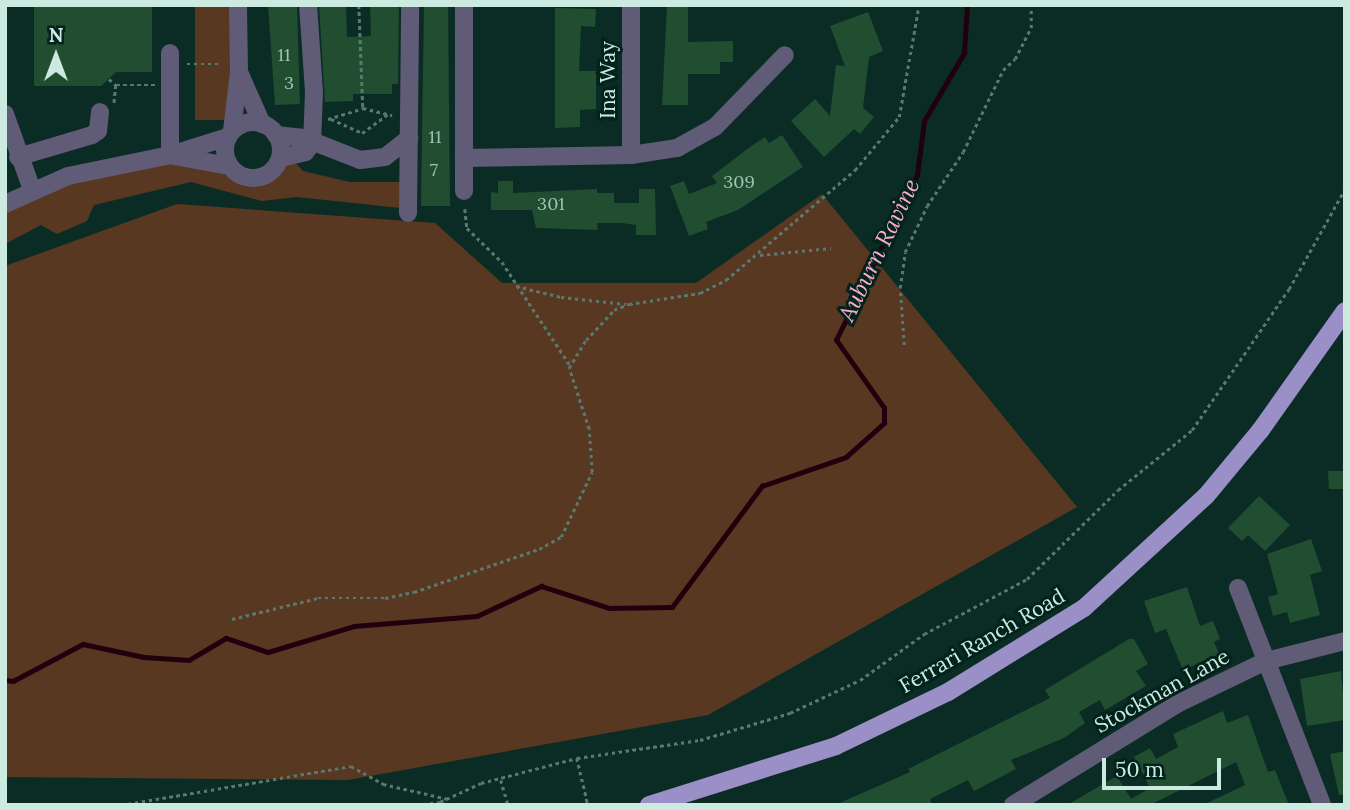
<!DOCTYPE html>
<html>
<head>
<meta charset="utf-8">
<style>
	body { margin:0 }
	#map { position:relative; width:1350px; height:810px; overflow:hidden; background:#0b2c24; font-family:Lora,serif }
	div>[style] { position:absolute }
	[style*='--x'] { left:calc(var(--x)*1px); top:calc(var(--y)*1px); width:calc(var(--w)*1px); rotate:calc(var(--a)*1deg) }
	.green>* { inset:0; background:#593822 }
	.stream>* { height:4.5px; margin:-2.25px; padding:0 2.25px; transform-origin:2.25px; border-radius:2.25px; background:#21000e }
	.building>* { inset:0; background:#214d31 }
	.path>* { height:2.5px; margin-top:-1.25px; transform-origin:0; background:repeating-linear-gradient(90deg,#597970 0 3.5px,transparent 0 7px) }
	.minor>* { height:18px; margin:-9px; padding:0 9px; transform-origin:9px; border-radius:9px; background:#605b76 }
	.minor>.ring { margin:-9px; padding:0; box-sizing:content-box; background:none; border:18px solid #605b76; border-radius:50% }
	.major>* { height:18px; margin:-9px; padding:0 9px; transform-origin:9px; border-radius:9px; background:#9a8fc7 }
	span { translate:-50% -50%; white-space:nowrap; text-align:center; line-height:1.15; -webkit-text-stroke:6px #02231b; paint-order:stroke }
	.number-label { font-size:18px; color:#a1c3b4 }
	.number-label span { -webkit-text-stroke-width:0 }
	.street-label { font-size:21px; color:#cceae0 }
	.water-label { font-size:23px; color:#f9a9ca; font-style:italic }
	.frame { position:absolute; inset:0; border:7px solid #cceae0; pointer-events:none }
	.north { position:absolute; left:21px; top:21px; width:70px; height:70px; -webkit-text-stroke:5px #02231b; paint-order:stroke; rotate:0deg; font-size:19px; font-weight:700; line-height:28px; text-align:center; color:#cceae0 }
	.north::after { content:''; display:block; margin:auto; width:24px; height:32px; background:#cceae0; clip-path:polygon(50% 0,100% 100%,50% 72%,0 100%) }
	.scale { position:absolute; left:1102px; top:758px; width:119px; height:32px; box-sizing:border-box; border:4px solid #cceae0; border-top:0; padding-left:9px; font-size:21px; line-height:24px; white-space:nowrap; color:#cceae0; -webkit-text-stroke:5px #02231b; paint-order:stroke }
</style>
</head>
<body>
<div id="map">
	<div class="green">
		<i style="clip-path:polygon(195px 5px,236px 5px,243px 120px,195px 120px)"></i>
		<i style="clip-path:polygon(193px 156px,234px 180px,268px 180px,290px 157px,303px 171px,350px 182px,400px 182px,400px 208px,297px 197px,262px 201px,191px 182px,94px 205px,87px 221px,57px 234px,41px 225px,5px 244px,5px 208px,34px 193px,122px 167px)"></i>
		<i style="clip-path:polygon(822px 194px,1077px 507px,708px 715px,348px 780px,5px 777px,5px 266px,177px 204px,435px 223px,502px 283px,696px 283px)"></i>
	</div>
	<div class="stream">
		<i style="--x:5;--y:680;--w:8;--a:7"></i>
		<i style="--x:13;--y:681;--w:79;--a:-27.9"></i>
		<i style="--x:83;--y:644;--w:62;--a:12"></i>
		<i style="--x:144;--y:657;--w:45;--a:3.8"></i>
		<i style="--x:189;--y:660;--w:43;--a:-30.7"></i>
		<i style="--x:226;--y:638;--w:44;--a:18.4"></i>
		<i style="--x:268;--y:652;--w:90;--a:-16.8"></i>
		<i style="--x:354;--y:626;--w:123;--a:-4.6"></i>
		<i style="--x:477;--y:616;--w:71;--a:-25.1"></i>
		<i style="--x:541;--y:586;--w:71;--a:17.9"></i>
		<i style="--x:609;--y:608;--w:63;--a:-0.9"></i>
		<i style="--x:672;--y:607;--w:151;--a:-53.4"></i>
		<i style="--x:762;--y:486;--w:89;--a:-19"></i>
		<i style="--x:846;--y:457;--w:51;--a:-41.8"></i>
		<i style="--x:884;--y:423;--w:15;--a:-90"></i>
		<i style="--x:884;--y:408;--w:83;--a:-125.2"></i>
		<i style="--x:836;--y:340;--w:184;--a:-63.9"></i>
		<i style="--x:917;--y:175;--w:54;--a:-82.6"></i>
		<i style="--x:924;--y:121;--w:79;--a:-59.5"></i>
		<i style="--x:964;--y:53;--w:48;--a:-86.4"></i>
	</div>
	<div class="building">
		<i style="clip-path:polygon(34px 5px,152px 5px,152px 72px,116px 72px,101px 86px,34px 86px)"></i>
		<i style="clip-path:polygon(268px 5px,297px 5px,300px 104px,275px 105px)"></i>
		<i style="clip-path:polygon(319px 5px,346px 5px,347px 37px,371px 36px,370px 5px,399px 5px,398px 84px,392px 84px,392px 94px,353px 94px,353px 101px,325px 102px)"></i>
		<i style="clip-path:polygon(424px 5px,448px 5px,450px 206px,421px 206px)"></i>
		<i style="clip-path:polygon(667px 5px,688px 5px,688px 42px,733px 41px,733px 62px,720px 62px,720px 74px,688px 74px,688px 105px,662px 105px)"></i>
		<i style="clip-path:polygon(555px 8px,596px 9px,595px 27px,581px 26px,579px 71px,596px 71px,596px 109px,580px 110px,580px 127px,555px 128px)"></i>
		<i style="clip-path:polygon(868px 12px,883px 51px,869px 57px,863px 108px,874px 117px,860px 134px,854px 129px,824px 157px,791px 121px,815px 99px,830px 116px,836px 65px,845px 66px,830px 26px)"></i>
		<i style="clip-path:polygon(782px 135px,803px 167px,738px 210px,706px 222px,708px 229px,689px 236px,670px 186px,684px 181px,689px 194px,717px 183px,712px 176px,750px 147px,765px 137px,769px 143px)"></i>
		<i style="clip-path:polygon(498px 181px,513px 181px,513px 193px,597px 189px,597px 193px,614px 193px,614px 203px,639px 203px,639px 189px,655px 189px,656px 235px,636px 235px,636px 225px,622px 223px,597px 223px,598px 230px,536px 228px,532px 210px,491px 210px,491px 192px,498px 193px)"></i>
		<i style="clip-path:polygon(1328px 471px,1345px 471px,1345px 489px,1329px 489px)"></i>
		<i style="clip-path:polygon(1259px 496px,1290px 525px,1265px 551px,1248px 535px,1242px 541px,1228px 528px)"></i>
		<i style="clip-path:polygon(1311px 539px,1322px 571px,1310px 575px,1320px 615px,1290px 623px,1287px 612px,1273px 616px,1268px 597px,1278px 594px,1267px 554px)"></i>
		<i style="clip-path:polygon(1187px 587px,1200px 626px,1213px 621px,1220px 639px,1214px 642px,1219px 654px,1183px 670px,1166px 629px,1155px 633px,1144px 601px)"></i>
		<i style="clip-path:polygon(1129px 639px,1134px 639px,1148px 664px,1136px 671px,1146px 686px,1105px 710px,1100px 700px,1079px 712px,1085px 723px,1064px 738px,1011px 760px,1016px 769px,974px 791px,968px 780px,930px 799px,932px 805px,835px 805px,910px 772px,908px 769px,1050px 698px,1045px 690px)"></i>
		<i style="clip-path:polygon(1341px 671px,1345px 720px,1307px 726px,1300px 679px)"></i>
		<i style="clip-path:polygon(1223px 711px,1227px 723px,1248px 715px,1268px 772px,1275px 770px,1289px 805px,1203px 805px,1245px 785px,1236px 762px,1150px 805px,1067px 805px,1117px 776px,1131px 799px,1150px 788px,1134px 757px,1150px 748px,1156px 759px,1178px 747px,1173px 734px)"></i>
		<i style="clip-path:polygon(1345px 751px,1345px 794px,1339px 795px,1330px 754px)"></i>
	</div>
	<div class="path">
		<i style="--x:359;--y:5;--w:103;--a:87.8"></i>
		<i style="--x:187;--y:64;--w:35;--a:0"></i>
		<i style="--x:109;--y:79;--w:9;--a:41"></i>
		<i style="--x:116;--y:85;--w:19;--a:96"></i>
		<i style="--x:116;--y:85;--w:39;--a:0"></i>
		<i style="--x:328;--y:119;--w:37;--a:-17"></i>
		<i style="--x:363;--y:108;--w:30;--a:14"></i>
		<i style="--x:331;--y:119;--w:34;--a:24"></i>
		<i style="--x:362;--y:133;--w:32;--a:-36"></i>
		<i style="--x:465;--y:209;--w:19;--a:84"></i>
		<i style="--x:467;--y:228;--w:49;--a:44.2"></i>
		<i style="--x:502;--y:262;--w:123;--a:56.6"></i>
		<i style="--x:760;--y:255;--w:71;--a:-5.6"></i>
		<i style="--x:516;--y:286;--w:46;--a:13.7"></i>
		<i style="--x:561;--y:297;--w:65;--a:6.1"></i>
		<i style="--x:904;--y:345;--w:57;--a:-94"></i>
		<i style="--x:900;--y:288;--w:36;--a:-82"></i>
		<i style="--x:905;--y:252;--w:51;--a:-64.4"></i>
		<i style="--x:927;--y:206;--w:65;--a:-56.3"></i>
		<i style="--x:963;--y:152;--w:91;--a:-64"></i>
		<i style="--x:1003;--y:70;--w:16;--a:-43"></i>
		<i style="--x:1015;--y:59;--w:35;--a:-63"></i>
		<i style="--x:1031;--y:28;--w:23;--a:-90"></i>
		<i style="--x:232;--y:619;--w:89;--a:-13.7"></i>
		<i style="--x:318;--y:598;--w:67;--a:0"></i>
		<i style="--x:385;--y:598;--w:30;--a:-12"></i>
		<i style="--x:414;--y:592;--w:132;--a:-19"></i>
		<i style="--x:539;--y:549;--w:25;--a:-29"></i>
		<i style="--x:561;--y:537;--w:72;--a:-64.5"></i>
		<i style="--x:592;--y:472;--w:43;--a:-94"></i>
		<i style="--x:589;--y:429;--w:64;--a:-108.2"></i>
		<i style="--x:569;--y:368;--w:33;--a:-59"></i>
		<i style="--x:586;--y:340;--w:41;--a:-47"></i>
		<i style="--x:614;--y:310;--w:16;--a:-22"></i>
		<i style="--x:629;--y:304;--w:72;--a:-8.8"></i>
		<i style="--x:700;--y:293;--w:29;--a:-27"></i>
		<i style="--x:726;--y:280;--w:170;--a:-40.5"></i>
		<i style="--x:855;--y:170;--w:69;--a:-50.3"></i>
		<i style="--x:899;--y:117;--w:114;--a:-79.9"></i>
		<i style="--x:577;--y:758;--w:48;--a:76.8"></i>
		<i style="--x:501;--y:780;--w:26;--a:74"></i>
		<i style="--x:121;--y:805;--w:233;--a:-9.6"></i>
		<i style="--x:351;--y:766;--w:37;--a:29"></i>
		<i style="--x:383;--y:784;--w:67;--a:13"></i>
		<i style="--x:416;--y:805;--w:24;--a:-7"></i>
		<i style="--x:440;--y:802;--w:45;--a:-24.9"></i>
		<i style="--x:481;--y:783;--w:99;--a:-14.6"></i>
		<i style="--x:577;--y:758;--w:124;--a:-8.3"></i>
		<i style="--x:700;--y:740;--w:94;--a:-16.7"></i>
		<i style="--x:790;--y:713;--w:77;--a:-25.2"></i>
		<i style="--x:860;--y:680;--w:79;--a:-35.7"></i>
		<i style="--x:924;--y:634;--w:117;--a:-28.1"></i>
		<i style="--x:1027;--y:579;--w:127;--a:-44.4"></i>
		<i style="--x:1118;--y:490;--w:95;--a:-39"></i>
		<i style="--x:1192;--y:430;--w:171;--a:-55.5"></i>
		<i style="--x:1289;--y:289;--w:115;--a:-60.8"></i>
	</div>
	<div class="minor">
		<i style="--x:464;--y:5;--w:186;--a:90"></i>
		<i style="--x:631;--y:5;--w:150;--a:90"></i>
		<i style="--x:170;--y:53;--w:102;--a:90"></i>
		<i style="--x:239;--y:72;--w:57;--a:66.1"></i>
		<i style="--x:5;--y:114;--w:81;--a:70.4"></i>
		<i class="ring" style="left:225px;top:122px;width:38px;height:38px"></i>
		<i style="--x:232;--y:131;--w:59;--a:-83.2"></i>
		<i style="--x:239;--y:72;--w:67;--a:-90.9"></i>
		<i style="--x:276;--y:135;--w:28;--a:6"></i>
		<i style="--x:304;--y:138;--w:60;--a:21.4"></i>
		<i style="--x:360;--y:160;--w:25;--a:-7"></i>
		<i style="--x:385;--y:157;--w:31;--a:-38"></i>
		<i style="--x:174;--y:156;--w:56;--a:10.3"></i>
		<i style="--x:18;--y:157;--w:77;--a:-16.6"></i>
		<i style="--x:92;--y:135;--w:7;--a:-34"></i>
		<i style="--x:98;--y:131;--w:19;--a:-84"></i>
		<i style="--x:280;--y:158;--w:26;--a:-13"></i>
		<i style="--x:305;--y:152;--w:11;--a:-49"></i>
		<i style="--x:312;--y:144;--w:52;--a:-87.8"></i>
		<i style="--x:314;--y:92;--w:87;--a:-93.9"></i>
		<i style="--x:464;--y:158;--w:167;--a:-1"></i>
		<i style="--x:631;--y:155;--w:47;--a:-8.7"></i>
		<i style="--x:677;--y:148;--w:43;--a:-28.9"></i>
		<i style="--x:715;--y:127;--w:100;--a:-45.8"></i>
		<i style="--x:5;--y:204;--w:69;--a:-24"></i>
		<i style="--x:68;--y:176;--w:104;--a:-11.6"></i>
		<i style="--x:170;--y:155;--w:61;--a:-17.2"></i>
		<i style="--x:408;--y:213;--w:208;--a:-89.4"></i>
		<i style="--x:1238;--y:588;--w:233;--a:68.8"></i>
		<i style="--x:1013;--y:805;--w:193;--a:-31.6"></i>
		<i style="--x:1177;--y:704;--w:99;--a:-25.8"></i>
		<i style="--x:1266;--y:661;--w:81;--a:-14.2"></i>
	</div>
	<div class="major">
		<i style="--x:649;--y:805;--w:196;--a:-17.5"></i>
		<i style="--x:836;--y:746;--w:124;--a:-25.7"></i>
		<i style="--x:948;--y:692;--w:160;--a:-31.7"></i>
		<i style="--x:1084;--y:608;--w:166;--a:-42.6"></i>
		<i style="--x:1206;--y:496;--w:85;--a:-50.3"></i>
		<i style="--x:1260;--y:431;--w:147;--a:-54.7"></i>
	</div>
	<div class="number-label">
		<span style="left:284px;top:55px">11</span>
		<span style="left:289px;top:83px">3</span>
		<span style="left:435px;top:137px">11</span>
		<span style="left:434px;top:170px">7</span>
		<span style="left:739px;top:182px">309</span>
		<span style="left:551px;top:204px">301</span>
	</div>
	<div class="street-label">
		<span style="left:608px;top:80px;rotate:-90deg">Ina Way</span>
		<span style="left:982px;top:641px;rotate:-30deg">Ferrari Ranch Road</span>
		<span style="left:1162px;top:691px;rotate:-29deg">Stockman Lane</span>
	</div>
	<div class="water-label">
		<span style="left:879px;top:250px;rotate:-64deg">Auburn Ravine</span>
	</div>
	<div class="frame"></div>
	<div class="north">N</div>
	<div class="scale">50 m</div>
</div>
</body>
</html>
